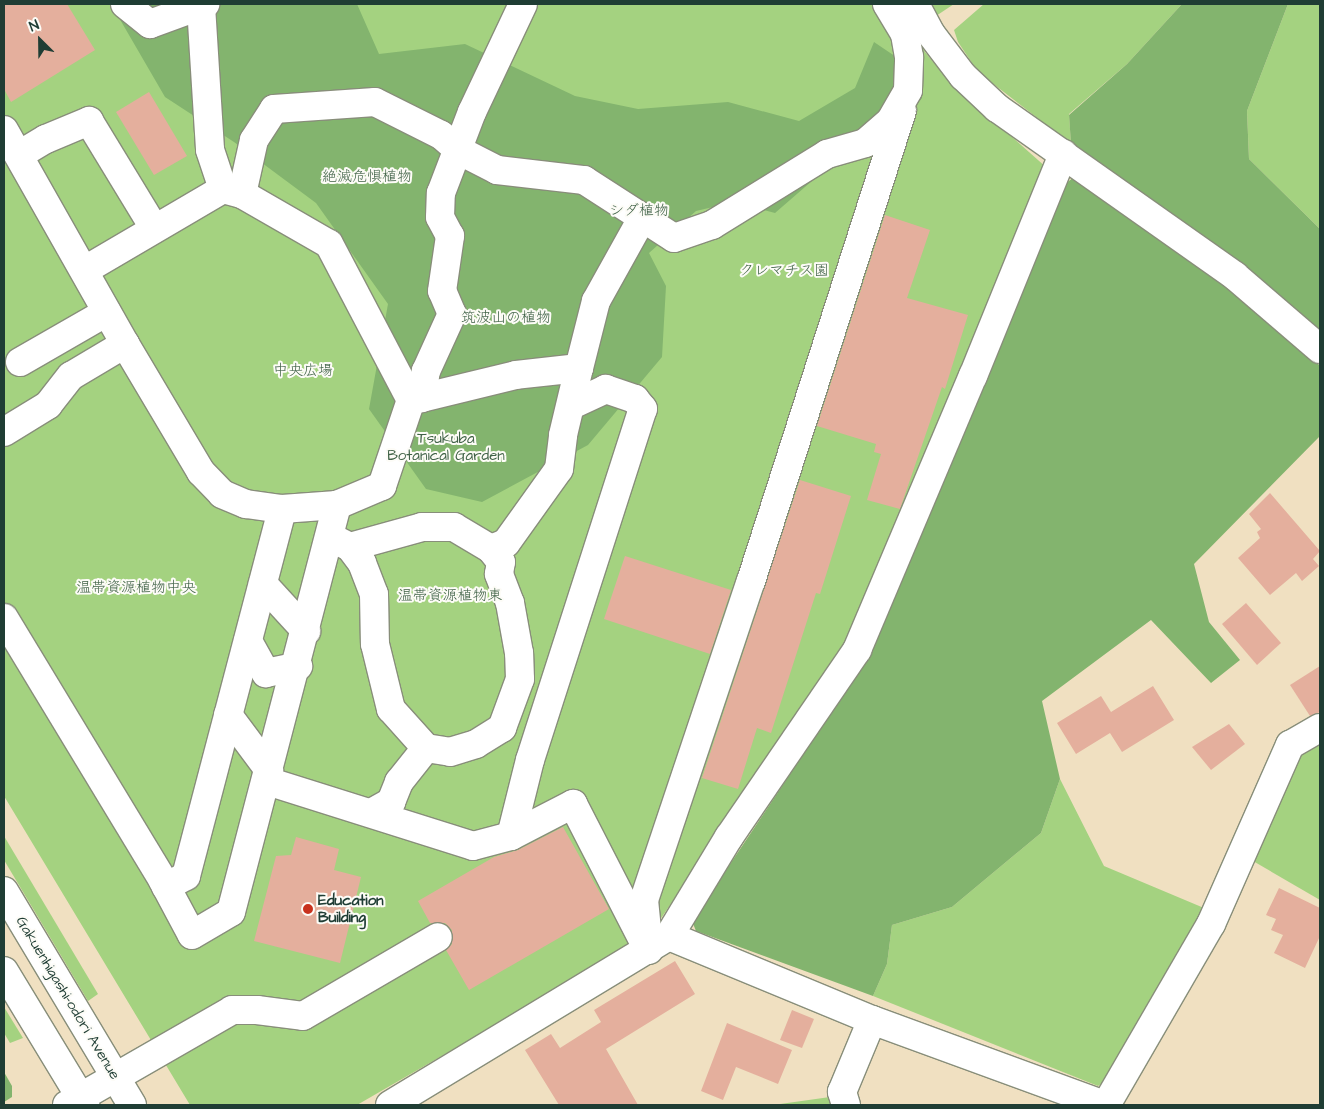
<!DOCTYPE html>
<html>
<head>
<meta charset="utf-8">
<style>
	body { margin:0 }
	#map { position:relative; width:1324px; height:1109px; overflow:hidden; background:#f0e0c1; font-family:"Architects Daughter","Klee One",sans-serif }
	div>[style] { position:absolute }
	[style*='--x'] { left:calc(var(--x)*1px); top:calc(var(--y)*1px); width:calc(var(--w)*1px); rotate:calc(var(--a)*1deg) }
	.green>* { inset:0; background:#a4d280 }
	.forest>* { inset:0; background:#83b46e }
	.building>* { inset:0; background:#e4af9d }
	.roads { filter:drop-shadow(1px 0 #888e7a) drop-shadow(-1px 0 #888e7a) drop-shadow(0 1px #888e7a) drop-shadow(0 -1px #888e7a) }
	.minor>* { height:28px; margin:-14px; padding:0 14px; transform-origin:14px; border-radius:14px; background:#fff }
	.major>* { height:28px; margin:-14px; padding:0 14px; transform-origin:14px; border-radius:14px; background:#fff }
	.dots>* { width:14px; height:14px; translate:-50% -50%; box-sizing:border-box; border:2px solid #fdfcf7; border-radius:50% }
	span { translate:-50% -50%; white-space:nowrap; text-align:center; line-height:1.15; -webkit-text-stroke:4px #fdfcf7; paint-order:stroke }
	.park-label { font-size:15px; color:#406247 }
	.poi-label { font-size:15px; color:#1f3d34; font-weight:700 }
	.left { translate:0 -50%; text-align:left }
	.street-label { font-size:15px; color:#1f3d34 }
	.frame { position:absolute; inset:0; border:5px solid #1f3d34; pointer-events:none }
	.north { position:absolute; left:15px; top:15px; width:50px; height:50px; -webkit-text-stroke:4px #fdfcf7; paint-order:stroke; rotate:337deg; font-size:14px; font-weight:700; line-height:20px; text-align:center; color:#1f3d34 }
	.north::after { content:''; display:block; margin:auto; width:18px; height:22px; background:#1f3d34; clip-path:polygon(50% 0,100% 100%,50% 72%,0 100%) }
</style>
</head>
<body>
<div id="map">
	<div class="green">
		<i style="clip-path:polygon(4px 4px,900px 4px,925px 52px,950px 82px,1047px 168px,845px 647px,649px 936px,357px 1105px,190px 1105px,4px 796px)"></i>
		<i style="clip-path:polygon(930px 4px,954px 4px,936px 16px)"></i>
		<i style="clip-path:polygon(984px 4px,1182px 4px,1127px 64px,1069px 114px,1071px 144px,978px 72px,958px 42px,954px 30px)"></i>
		<i style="clip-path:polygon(1288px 4px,1320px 4px,1320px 229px,1249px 159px,1247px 111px)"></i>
		<i style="clip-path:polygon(1320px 735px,1320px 900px,1253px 861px,1296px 750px)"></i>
		<i style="clip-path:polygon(1060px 779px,1104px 866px,1204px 908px,1109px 1078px,1098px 1086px,873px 996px,887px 964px,892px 925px,952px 907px,1041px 833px)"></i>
		<i style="clip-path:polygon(4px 836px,98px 994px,88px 1001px,4px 860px)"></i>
		<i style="clip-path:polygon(4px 1007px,23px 1038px,10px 1043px,4px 1033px)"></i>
		<i style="clip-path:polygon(830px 1097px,832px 1105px,773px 1105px)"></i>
	</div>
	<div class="forest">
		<i style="clip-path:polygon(111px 4px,357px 4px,379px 54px,465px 44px,575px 96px,638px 109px,728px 102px,799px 121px,855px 88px,874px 42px,908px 65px,922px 98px,893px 135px,820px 174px,775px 213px,734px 202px,696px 211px,649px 253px,666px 286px,662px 357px,588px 445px,482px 502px,426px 489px,369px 409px,388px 304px,316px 203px,234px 142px,165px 97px)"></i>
		<i style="clip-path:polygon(1182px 4px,1288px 4px,1247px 111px,1249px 159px,1320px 229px,1320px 334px,1251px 271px,1071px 144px,1069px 115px,1127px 64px)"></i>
		<i style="clip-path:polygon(1074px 177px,1225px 282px,1320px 366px,1320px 436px,1194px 564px,1209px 622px,1240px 660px,1211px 683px,1151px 620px,1042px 701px,1060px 779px,1041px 833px,952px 907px,892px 925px,887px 964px,873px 996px,696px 931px,692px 921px,869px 656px,1065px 184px)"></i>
		<i style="clip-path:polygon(4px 1072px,12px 1086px,12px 1097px,4px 1102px)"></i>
	</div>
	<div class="building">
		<i style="clip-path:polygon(4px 4px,67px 4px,95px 50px,11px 102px,4px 89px)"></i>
		<i style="clip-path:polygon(149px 92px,187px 156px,154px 175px,116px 112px)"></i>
		<i style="clip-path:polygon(885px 215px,930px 230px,907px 298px,968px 315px,945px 389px,942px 387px,900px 509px,867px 500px,881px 454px,874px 452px,876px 444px,817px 426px)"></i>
		<i style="clip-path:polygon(800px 480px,851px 496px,820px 594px,816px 593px,771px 733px,757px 728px,738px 789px,702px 778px)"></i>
		<i style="clip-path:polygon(1270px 493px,1320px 551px,1313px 559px,1319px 566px,1302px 581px,1296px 573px,1270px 595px,1238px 558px,1260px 538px,1257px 532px,1261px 529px,1249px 514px)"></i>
		<i style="clip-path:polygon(625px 556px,731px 590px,710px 654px,604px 619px)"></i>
		<i style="clip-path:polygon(1246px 603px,1281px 643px,1257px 665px,1222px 624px)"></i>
		<i style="clip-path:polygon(1320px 666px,1320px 712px,1310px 716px,1290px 685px)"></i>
		<i style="clip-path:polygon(1153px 686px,1174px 720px,1122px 752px,1110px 733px,1076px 754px,1057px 723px,1101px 696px,1111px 712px)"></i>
		<i style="clip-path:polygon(1229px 724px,1245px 744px,1211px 770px,1192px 747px)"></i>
		<i style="clip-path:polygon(563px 827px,609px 909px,469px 990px,446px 950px,452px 944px,452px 930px,445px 923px,430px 923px,418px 901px,494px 857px,518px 850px)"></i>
		<i style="clip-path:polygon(296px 837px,339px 849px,334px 870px,361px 877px,340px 963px,254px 941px,276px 856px,291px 855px)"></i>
		<i style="clip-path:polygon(1279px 888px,1320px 908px,1320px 936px,1305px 968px,1274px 953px,1283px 935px,1271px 930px,1276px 919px,1266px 915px)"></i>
		<i style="clip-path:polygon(675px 961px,695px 994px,606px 1049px,638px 1105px,559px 1105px,525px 1050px,551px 1034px,560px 1048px,601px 1022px,594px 1010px)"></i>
		<i style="clip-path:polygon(792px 1010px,814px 1019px,802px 1048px,780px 1040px)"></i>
		<i style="clip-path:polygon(727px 1023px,792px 1050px,778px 1084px,736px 1067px,723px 1100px,701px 1091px)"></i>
	</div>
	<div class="roads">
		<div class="minor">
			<i style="--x:125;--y:4;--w:32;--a:39"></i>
			<i style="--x:150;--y:24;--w:59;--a:-20"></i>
			<i style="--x:915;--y:4;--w:34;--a:62"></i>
			<i style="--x:931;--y:34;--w:53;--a:52.7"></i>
			<i style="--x:963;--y:76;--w:47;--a:43.3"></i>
			<i style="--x:997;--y:108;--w:291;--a:35.2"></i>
			<i style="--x:1235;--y:276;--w:112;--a:40.7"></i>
			<i style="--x:201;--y:6;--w:144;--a:86.4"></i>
			<i style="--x:210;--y:150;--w:41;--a:71.6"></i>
			<i style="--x:4;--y:130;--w:246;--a:60.5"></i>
			<i style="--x:19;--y:155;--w:31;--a:-31"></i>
			<i style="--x:46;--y:139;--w:47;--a:-22.7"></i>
			<i style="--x:89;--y:121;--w:125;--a:58.7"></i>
			<i style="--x:242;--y:194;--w:55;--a:-77.5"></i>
			<i style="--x:254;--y:140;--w:37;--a:-57"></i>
			<i style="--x:274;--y:109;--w:101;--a:-4"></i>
			<i style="--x:375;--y:102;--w:74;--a:26.6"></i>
			<i style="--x:441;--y:135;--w:23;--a:41"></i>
			<i style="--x:458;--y:150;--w:44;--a:27.1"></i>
			<i style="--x:497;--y:170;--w:88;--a:6.6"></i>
			<i style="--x:584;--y:180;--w:107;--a:32.8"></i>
			<i style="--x:674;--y:238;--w:40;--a:-18.9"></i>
			<i style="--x:712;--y:225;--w:135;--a:-31.7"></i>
			<i style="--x:827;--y:154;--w:40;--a:-16"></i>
			<i style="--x:865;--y:143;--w:35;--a:-41"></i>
			<i style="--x:891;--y:120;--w:34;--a:-60"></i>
			<i style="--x:908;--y:90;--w:33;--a:-88"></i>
			<i style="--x:909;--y:57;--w:23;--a:-100"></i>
			<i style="--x:905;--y:34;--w:35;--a:-121"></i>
			<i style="--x:85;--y:270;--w:160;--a:-30.4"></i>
			<i style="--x:223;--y:189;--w:20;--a:15"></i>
			<i style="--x:242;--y:194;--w:100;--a:29.9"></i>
			<i style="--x:329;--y:244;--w:176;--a:62.3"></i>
			<i style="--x:20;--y:362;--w:100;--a:-29.9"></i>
			<i style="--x:579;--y:368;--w:69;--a:-75.8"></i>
			<i style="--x:596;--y:301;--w:93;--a:-60.9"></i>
			<i style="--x:4;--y:432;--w:52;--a:-31.5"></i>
			<i style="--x:48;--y:405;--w:37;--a:-52"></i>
			<i style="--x:71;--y:376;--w:63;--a:-30.7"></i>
			<i style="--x:125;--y:344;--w:149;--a:59.3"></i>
			<i style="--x:201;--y:472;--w:30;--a:46"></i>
			<i style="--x:222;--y:494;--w:26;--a:23"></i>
			<i style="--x:246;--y:504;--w:36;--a:8"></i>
			<i style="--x:336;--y:540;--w:16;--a:27"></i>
			<i style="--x:350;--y:547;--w:75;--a:-15.5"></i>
			<i style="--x:422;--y:527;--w:32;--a:0"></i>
			<i style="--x:454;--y:527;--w:43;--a:30.7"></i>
			<i style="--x:350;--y:547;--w:20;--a:53"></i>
			<i style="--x:362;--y:563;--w:33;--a:69"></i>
			<i style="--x:374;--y:594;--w:50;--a:88.9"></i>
			<i style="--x:375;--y:644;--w:67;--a:76.2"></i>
			<i style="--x:391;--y:709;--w:52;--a:48.1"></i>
			<i style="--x:426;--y:748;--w:24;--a:9"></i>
			<i style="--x:450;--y:752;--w:27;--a:-17"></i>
			<i style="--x:476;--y:744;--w:31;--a:-32"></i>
			<i style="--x:502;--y:728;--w:52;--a:-69.8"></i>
			<i style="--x:520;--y:679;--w:26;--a:-92"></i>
			<i style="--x:519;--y:653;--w:51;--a:-100.2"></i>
			<i style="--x:510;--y:603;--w:31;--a:-111"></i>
			<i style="--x:499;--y:574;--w:12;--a:-81"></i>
			<i style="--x:501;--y:562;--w:16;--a:-128"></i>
			<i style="--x:491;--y:549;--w:16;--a:-22"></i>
			<i style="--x:506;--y:543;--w:91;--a:-54.4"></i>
			<i style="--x:559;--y:469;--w:34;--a:-83"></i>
			<i style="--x:563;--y:435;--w:69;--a:-76.6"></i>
			<i style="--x:579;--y:368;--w:63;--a:173.7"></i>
			<i style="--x:516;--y:375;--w:97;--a:166.3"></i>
			<i style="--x:422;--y:398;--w:27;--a:-82"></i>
			<i style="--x:426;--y:371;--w:63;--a:-65.5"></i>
			<i style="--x:452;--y:314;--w:25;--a:-113"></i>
			<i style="--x:442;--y:291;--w:56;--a:-81.7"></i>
			<i style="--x:450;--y:236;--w:21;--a:-118"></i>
			<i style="--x:440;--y:217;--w:24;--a:-88"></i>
			<i style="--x:441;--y:193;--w:87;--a:-69.1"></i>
			<i style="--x:472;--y:112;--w:119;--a:-64.7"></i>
			<i style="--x:263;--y:584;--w:64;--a:47.5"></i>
			<i style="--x:4;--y:618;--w:307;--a:58.8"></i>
			<i style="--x:163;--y:881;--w:61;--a:61.8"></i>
			<i style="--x:192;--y:935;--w:45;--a:-30.5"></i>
			<i style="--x:231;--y:912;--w:421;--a:-75.4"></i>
			<i style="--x:248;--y:641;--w:37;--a:61"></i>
			<i style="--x:266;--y:673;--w:33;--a:-12"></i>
			<i style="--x:228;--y:715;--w:69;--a:53.3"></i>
			<i style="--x:267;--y:781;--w:216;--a:17.5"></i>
			<i style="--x:473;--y:846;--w:39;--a:-15"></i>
			<i style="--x:511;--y:836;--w:70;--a:-27.3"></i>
			<i style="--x:573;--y:804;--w:151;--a:62.8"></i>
			<i style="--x:373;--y:812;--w:21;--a:-29"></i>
			<i style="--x:391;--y:802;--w:22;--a:-68"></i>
			<i style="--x:399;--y:782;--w:43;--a:-51.5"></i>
			<i style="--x:511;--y:836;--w:78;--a:-76"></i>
			<i style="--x:530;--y:760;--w:369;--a:-72.2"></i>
			<i style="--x:643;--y:409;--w:13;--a:-129"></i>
			<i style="--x:635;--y:399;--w:31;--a:-161"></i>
			<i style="--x:606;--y:389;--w:38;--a:155"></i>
			<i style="--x:166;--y:887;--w:23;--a:-29"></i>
			<i style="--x:186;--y:876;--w:379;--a:-75.3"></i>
			<i style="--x:282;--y:509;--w:55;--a:-4.2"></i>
			<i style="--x:337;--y:505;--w:49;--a:-22.9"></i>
			<i style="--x:382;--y:486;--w:91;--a:-71.4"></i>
			<i style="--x:411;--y:400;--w:11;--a:-10"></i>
			<i style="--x:669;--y:936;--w:220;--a:22.5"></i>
			<i style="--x:872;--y:1020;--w:247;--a:20.1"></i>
			<i style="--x:649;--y:950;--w:50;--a:-95.7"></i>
			<i style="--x:644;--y:900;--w:336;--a:-71.5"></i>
			<i style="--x:751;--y:581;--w:494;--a:-72.2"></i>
			<i style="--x:67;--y:1105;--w:190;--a:-29.9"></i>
			<i style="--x:232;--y:1010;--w:25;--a:0"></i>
			<i style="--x:257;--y:1010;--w:46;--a:7.4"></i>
			<i style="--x:303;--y:1016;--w:156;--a:-30.3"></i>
			<i style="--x:390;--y:1105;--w:326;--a:-31.2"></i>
			<i style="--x:669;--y:936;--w:116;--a:-58.8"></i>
			<i style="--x:729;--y:837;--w:227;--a:-55.6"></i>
			<i style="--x:857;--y:650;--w:298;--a:-67.1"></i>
			<i style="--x:973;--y:376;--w:240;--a:-67.9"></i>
			<i style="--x:846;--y:1105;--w:14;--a:-107"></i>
			<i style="--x:842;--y:1092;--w:78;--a:-67.4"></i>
			<i style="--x:1106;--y:1105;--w:209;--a:-59.9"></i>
			<i style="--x:1211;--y:924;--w:196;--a:-66.2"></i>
			<i style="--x:1290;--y:745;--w:34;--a:-30"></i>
		</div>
		<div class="major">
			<i style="--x:4;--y:891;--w:249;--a:59.1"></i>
			<i style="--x:4;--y:971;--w:157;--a:58.8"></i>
		</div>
	</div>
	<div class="dots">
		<i style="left:308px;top:909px;background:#c8321e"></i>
	</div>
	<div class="park-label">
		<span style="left:367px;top:177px">絶滅危惧植物</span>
		<span style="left:639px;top:211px">シダ植物</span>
		<span style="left:784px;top:271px">クレマチス園</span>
		<span style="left:506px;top:318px">筑波山の植物</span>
		<span style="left:303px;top:371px">中央広場</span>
		<span style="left:446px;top:447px">Tsukuba<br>Botanical Garden</span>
		<span style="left:136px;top:588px">温帯資源植物中央</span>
		<span style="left:450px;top:596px">温帯資源植物東</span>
	</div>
	<div class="poi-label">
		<span class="left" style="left:318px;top:909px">Education<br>Building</span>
	</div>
	<div class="street-label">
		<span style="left:68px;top:998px;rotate:59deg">Gakuenhigashi-odori Avenue</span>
	</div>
	<div class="frame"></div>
	<div class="north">N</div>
</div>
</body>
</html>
